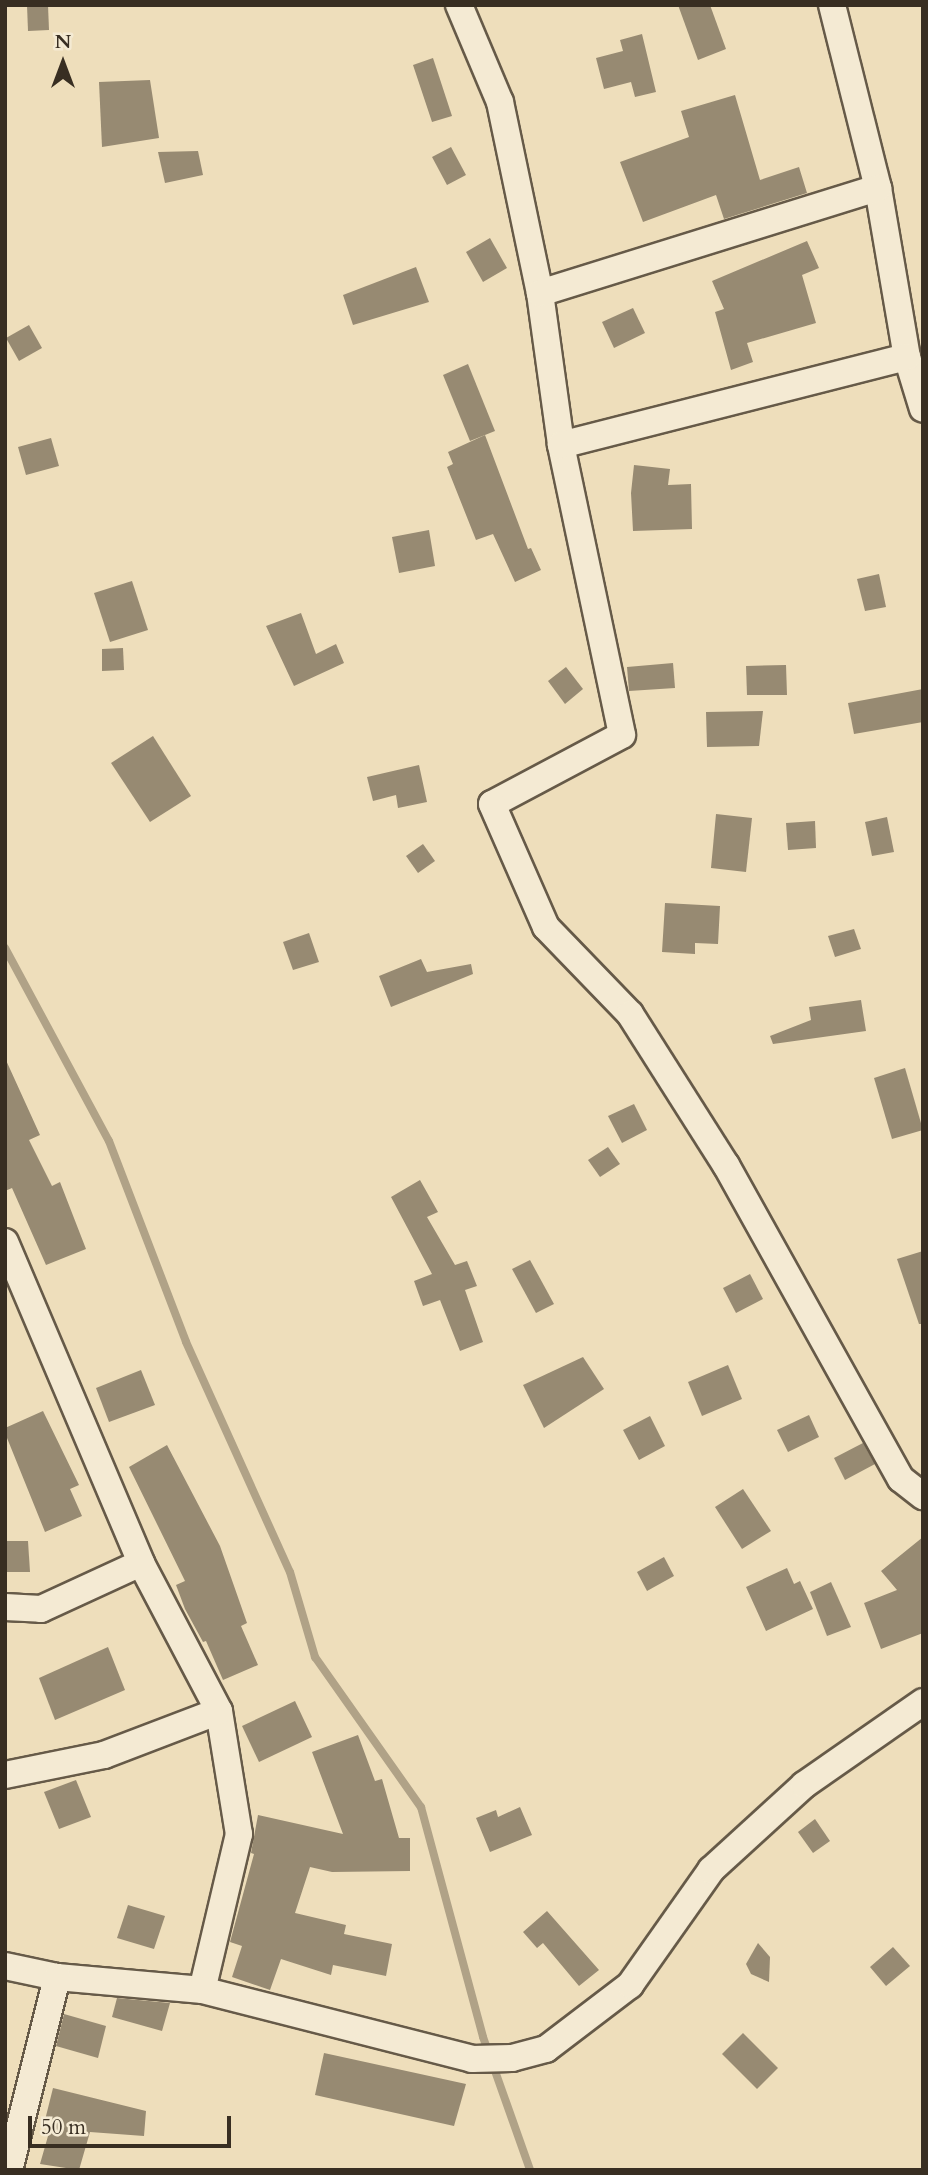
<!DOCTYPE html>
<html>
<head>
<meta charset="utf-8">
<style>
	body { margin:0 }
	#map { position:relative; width:928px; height:2175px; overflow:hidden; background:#eedebb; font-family:Cardo,serif }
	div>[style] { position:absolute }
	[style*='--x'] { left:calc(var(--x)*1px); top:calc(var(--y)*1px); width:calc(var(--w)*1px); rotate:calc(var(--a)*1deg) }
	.stream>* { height:8px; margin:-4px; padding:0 4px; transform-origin:4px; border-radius:4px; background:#b0a287 }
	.building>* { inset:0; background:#978a72 }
	.roads { filter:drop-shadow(2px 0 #665a48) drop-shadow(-2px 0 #665a48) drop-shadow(0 2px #665a48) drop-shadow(0 -2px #665a48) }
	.minor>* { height:26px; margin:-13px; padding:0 13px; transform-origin:13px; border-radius:13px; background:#f4ead3 }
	span { translate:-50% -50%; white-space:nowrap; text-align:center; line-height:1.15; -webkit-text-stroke:5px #f4ead3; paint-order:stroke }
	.frame { position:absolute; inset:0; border:7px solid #382e22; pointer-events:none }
	.north { position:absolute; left:28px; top:28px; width:70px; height:70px; -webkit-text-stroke:5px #f4ead3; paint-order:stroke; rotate:0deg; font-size:19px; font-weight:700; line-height:28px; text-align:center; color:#382e22 }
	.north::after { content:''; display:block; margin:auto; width:24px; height:32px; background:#382e22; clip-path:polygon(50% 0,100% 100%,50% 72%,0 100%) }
	.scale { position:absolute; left:28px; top:2116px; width:203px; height:32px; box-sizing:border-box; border:4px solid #382e22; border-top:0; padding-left:9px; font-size:21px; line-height:24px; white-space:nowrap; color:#382e22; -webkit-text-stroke:5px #f4ead3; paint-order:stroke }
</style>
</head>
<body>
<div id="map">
	<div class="stream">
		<i style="--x:5;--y:948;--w:219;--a:61.7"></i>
		<i style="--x:109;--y:1141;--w:215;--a:69"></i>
		<i style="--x:186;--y:1342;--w:252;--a:65.7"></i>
		<i style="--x:290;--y:1572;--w:89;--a:73.6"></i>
		<i style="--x:315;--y:1657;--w:184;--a:54.8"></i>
		<i style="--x:421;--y:1807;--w:238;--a:74.9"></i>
		<i style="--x:483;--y:2037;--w:141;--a:70.5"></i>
	</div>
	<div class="building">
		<i style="clip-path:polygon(27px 5px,48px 5px,49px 30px,28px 31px)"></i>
		<i style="clip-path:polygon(678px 5px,710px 5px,726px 49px,698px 60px)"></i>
		<i style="clip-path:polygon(642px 34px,656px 92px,635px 97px,631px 82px,604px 89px,596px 58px,623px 51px,620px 40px)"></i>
		<i style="clip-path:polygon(433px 58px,452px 116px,432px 122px,413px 65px)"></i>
		<i style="clip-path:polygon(150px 80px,159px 138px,102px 147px,99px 82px)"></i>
		<i style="clip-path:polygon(735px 95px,760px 180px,799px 167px,807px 193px,724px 219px,716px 195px,643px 222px,620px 162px,689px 137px,681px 111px)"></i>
		<i style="clip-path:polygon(451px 147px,466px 175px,447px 185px,432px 157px)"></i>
		<i style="clip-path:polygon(198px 151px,203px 175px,165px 183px,158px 152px)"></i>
		<i style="clip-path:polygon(490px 238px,507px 268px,483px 282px,466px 252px)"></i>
		<i style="clip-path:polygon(807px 241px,819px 268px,802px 275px,816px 323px,747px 343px,753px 362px,731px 370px,715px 312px,724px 309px,712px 281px)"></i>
		<i style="clip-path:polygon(416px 267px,429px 302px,353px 325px,343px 295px)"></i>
		<i style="clip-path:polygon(633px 308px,645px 333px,614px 348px,602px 322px)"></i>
		<i style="clip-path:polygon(29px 325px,42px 348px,19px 361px,6px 338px)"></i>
		<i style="clip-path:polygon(468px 364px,495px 431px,470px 441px,443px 375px)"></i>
		<i style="clip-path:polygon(485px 435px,528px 549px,531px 548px,541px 570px,515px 582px,493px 534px,476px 540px,447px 467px,453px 464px,448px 452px)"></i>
		<i style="clip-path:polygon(51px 438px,59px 466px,26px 475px,18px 447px)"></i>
		<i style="clip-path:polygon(634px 465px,670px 469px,668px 485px,691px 484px,692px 529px,633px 531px,631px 493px)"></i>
		<i style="clip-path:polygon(429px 530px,435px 566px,399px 573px,392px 537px)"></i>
		<i style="clip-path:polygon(879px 574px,886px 607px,865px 611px,857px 579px)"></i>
		<i style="clip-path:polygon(132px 581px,148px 630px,110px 642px,94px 593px)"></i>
		<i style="clip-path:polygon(301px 613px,316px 654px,336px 644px,344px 663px,294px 686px,266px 626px)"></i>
		<i style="clip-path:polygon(123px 648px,124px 670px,102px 671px,102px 649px)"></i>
		<i style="clip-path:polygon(673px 663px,675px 688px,629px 691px,627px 667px)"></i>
		<i style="clip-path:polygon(786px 665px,787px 695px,747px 695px,746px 666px)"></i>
		<i style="clip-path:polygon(566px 667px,583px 689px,565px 704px,548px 681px)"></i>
		<i style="clip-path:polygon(923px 689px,923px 722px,854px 734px,848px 703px)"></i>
		<i style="clip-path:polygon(763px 711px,759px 746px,707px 747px,706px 712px)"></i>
		<i style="clip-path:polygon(153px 736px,191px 796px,150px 822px,111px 763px)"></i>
		<i style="clip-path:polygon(419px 765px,427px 802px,398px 808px,396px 795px,373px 801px,367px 777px)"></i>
		<i style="clip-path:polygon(716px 814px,752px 818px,746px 872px,711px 868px)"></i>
		<i style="clip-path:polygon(887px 817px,894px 852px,872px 856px,865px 822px)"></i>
		<i style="clip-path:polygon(815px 821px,816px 848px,788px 850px,786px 823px)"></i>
		<i style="clip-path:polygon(423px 844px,435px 861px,418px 873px,406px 856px)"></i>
		<i style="clip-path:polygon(665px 903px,720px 906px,718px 944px,695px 943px,695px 954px,662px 952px)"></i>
		<i style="clip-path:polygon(854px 929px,861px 949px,835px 957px,828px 936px)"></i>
		<i style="clip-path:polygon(309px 933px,319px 962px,293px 970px,283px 942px)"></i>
		<i style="clip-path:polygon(421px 959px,427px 972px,471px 964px,473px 974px,391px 1007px,379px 976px)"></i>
		<i style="clip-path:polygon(861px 1000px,866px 1031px,773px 1044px,770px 1036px,811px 1020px,809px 1007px)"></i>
		<i style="clip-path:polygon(5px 1058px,40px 1135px,29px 1140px,52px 1186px,60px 1182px,86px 1249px,46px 1265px,12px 1188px,5px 1191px)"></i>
		<i style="clip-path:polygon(905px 1068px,923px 1130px,892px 1139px,874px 1078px)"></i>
		<i style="clip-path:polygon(634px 1104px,647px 1130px,622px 1143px,608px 1116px)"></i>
		<i style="clip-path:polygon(608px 1147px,620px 1164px,600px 1177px,588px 1160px)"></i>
		<i style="clip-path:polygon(420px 1180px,438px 1212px,427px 1217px,455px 1265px,467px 1261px,477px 1286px,465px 1290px,483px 1342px,460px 1351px,440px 1300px,423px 1306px,414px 1281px,432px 1274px,391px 1197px)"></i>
		<i style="clip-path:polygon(923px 1251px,923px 1324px,919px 1324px,897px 1259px)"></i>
		<i style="clip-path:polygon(530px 1260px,554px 1304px,536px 1313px,512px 1269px)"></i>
		<i style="clip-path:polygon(750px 1274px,763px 1299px,736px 1313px,723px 1288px)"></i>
		<i style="clip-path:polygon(583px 1357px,604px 1389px,544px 1428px,523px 1385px)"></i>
		<i style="clip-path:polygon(728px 1365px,742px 1399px,702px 1416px,688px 1382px)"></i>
		<i style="clip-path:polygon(141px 1370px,155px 1405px,109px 1422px,96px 1388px)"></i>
		<i style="clip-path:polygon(43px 1411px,79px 1485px,70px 1489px,82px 1516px,45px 1532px,5px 1433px,5px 1428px)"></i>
		<i style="clip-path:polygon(809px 1415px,819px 1437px,788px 1452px,777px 1430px)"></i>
		<i style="clip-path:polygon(650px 1416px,665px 1446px,639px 1460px,623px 1430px)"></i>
		<i style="clip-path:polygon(863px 1443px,875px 1464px,845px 1480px,834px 1458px)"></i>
		<i style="clip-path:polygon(167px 1445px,220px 1546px,247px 1623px,241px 1626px,258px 1665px,223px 1680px,206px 1641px,203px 1642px,185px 1609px,176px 1585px,185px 1581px,129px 1467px)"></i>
		<i style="clip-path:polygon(743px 1489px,771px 1531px,742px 1549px,715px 1507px)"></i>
		<i style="clip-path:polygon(923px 1537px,923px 1633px,881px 1649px,864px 1603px,897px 1590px,881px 1571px)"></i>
		<i style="clip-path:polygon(5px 1541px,28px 1541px,30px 1572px,5px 1572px)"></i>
		<i style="clip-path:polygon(664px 1557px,674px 1576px,647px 1591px,637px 1572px)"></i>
		<i style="clip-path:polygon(787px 1568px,794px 1584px,800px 1581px,813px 1609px,766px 1631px,746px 1587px)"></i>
		<i style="clip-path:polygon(831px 1582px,851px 1627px,827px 1636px,810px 1592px)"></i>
		<i style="clip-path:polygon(108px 1647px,125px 1690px,55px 1720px,39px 1678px)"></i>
		<i style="clip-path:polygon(295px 1701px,312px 1737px,259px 1762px,242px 1726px)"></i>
		<i style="clip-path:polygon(358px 1735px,375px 1781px,382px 1779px,399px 1838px,410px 1838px,410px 1871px,332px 1872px,310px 1867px,295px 1913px,346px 1925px,344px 1934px,392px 1944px,386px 1976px,333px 1965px,331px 1975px,281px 1959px,270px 1990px,232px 1977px,242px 1946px,230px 1942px,254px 1854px,251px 1853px,258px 1815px,343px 1834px,312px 1752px)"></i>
		<i style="clip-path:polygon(76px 1780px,91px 1817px,59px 1829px,44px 1792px)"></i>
		<i style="clip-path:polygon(520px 1807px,532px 1835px,490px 1852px,476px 1818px,496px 1810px,498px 1817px)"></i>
		<i style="clip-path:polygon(815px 1819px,830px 1841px,813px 1853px,798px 1832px)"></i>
		<i style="clip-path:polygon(128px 1905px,165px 1916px,154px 1949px,117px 1938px)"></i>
		<i style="clip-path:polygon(547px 1911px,599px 1970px,579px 1986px,543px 1943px,537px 1948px,523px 1932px)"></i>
		<i style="clip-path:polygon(758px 1943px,770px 1957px,769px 1982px,751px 1974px,746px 1964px)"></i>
		<i style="clip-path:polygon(893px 1947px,910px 1966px,886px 1986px,870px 1967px)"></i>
		<i style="clip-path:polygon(117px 1998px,170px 2003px,162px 2031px,112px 2017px)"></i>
		<i style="clip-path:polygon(64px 2014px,106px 2026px,98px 2058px,56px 2046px)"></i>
		<i style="clip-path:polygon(743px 2033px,778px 2068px,757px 2089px,722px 2054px)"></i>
		<i style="clip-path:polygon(324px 2053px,466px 2084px,454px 2126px,315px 2095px)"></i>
		<i style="clip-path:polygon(53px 2088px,146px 2111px,144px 2136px,90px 2132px,79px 2170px,40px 2164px,52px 2122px,45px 2120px)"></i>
	</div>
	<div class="roads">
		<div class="minor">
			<i style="--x:459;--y:5;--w:105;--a:67.1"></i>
			<i style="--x:500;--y:102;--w:195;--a:78.2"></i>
			<i style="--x:540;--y:293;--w:153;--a:82.1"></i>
			<i style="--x:561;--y:445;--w:296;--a:78.1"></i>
			<i style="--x:622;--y:735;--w:147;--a:152"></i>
			<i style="--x:492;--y:804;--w:134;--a:66.3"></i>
			<i style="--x:546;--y:927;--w:121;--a:46"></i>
			<i style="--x:630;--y:1014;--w:179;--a:57.6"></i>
			<i style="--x:726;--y:1165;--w:359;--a:60.9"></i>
			<i style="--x:901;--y:1479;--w:28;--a:38"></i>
			<i style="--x:832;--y:5;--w:189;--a:75.9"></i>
			<i style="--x:878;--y:188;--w:171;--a:80.3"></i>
			<i style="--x:907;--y:357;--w:54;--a:72.9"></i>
			<i style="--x:540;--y:293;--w:354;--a:-17.3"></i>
			<i style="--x:561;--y:445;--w:357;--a:-14.3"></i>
			<i style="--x:5;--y:1242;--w:349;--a:67"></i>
			<i style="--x:141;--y:1563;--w:167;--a:62.2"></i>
			<i style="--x:219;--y:1711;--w:125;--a:80.8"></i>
			<i style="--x:239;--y:1834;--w:160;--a:103.3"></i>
			<i style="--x:5;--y:1607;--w:36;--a:3"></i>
			<i style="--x:41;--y:1609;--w:110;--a:-24.7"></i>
			<i style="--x:5;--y:1775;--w:101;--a:-11.4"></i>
			<i style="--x:104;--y:1755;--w:123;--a:-20.9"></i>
			<i style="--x:5;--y:1966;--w:53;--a:11.9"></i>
			<i style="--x:57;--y:1977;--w:146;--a:5.1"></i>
			<i style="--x:202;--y:1990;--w:279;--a:14.3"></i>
			<i style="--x:472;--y:2059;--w:40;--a:-1.4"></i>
			<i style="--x:512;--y:2058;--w:35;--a:-15"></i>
			<i style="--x:546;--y:2049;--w:106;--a:-37.3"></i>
			<i style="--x:630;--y:1985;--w:141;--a:-54.8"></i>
			<i style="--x:711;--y:1870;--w:126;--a:-42.4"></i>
			<i style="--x:804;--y:1785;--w:145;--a:-34.9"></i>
			<i style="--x:9;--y:2170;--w:199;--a:-76"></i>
		</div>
	</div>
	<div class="frame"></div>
	<div class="north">N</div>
	<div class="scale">50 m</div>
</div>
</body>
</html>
